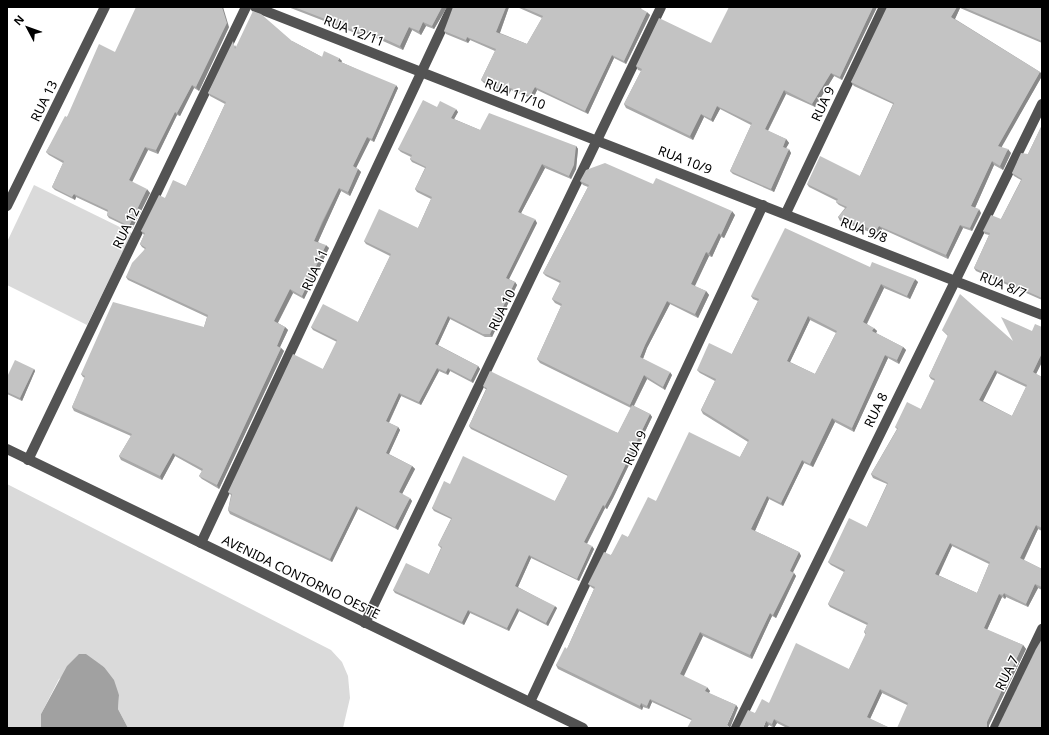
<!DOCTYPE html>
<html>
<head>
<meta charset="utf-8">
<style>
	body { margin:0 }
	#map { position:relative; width:1049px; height:735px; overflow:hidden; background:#fff; font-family:"Noto Sans",sans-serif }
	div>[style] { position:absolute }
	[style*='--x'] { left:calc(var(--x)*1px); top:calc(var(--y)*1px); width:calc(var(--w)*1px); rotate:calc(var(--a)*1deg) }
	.green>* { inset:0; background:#dadada }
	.water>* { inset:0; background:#a1a1a1 }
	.minor>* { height:10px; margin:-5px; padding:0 5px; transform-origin:5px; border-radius:5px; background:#535353 }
	.wall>* { inset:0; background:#a8a8a8 }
	.shaded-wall>* { inset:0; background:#888 }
	.building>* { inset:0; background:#c3c3c3 }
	span { translate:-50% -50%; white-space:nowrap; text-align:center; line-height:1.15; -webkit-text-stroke:3px #fff; paint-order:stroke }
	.street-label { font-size:13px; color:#000 }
	.frame { position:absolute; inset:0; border:8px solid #000; pointer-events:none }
	.north { position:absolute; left:8px; top:8px; width:40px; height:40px; -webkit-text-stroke:3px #fff; paint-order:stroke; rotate:311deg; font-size:11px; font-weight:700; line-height:16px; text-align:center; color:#000 }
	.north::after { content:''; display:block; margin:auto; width:14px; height:18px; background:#000; clip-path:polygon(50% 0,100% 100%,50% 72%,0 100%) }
</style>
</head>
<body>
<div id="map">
	<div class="green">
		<i style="clip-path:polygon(34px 185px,132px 233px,87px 325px,7px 285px,7px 242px)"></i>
		<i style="clip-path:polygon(7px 484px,331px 650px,342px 662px,348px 676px,350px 698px,343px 728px,128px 728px,118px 709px,119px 695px,104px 667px,96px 662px,59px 679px,41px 714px,41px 728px,7px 728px)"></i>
	</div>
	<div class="water">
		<i style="clip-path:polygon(79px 654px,86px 654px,104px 667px,114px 680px,119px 695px,118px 709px,128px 728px,41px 728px,41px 714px,67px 666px)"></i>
	</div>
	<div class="minor">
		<i style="--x:255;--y:7;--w:845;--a:21.37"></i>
		<i style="--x:7;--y:206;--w:222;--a:-63.8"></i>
		<i style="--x:786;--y:213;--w:228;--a:-64.6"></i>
		<i style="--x:7;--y:449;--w:640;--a:25.84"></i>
		<i style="--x:28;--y:460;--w:503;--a:-64.3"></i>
		<i style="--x:201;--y:543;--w:592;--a:-64.91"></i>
		<i style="--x:365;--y:623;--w:683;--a:-64.33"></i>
		<i style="--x:530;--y:702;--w:549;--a:-64.88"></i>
		<i style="--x:736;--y:728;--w:695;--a:-63.88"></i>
		<i style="--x:995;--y:728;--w:110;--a:-64.6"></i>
	</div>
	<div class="wall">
		<i style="clip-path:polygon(288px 7px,447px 7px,434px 29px,426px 26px,421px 35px,412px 30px,403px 50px,365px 33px,363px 36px)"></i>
		<i style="clip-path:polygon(509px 7px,500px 33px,527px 44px,542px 18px,517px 7px,642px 7px,641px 9px,650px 15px,626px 64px,614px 58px,588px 114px,537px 90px,533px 99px,511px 90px,509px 94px,484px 83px,481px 80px,495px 51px,470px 40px,468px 43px,446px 34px,444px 31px)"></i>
		<i style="clip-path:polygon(877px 7px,842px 80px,834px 76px,815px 107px,786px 94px,768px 131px,786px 139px,789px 143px,786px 148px,791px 153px,774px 192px,733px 174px,730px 171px,751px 125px,720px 109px,713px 122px,704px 117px,693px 140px,626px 108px,624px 104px,641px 71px,638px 70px,636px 66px,711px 43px)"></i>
		<i style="clip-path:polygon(898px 7px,1042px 7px,1042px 43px,960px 8px,955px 19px,1040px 72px,1042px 75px,1042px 76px,1001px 147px,1011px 153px,1003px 170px,994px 165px,975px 208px,981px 213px,972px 231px,963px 228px,948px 259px,882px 229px,878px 235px,840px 221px,838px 217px,845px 208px,839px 205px,836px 202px,837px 201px,809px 187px,807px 184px,860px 176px,893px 104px,854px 86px,851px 82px)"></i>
		<i style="clip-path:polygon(229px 27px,199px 91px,194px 88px,180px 116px,177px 115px,158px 154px,148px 150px,132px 182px,150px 193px,132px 229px,109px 218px,107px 215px,108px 212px,76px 197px,75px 200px,55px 190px,52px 187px,63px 163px,49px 155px,46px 152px,67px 117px,115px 52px)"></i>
		<i style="clip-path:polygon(292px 41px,322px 57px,342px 61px,341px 62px,398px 88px,374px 142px,370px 140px,356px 168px,358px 169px,361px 172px,350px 196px,341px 191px,325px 226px,318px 242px,329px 248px,304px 299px,293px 293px,278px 323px,285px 327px,288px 330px,280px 347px,284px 351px,219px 489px,202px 479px,199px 476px,202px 471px,175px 456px,162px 480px,121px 460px,119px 456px,131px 436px,74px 411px,72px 407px,85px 378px,83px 377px,81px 374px,204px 327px,207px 317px,128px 280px,126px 277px,145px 249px,142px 247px,140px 244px,144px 235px,141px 231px,165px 198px,186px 186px,202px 153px,225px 104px,210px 96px,208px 93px,235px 45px,236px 47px)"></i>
		<i style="clip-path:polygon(437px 107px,458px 112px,454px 119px,480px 130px,576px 146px,578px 149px,576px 169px,571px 179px,545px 168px,521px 213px,537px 223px,509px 279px,515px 282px,517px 285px,492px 337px,485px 337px,450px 319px,438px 345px,478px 366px,480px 369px,473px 383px,450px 371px,448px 375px,439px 371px,421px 405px,401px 396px,389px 423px,398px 427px,400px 430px,389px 454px,412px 466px,415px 469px,402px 494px,412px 501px,398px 530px,358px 509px,332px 562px,230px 514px,228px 510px,231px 495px,228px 492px,323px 369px,337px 342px,313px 330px,311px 327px,358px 322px,390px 256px,366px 244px,364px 241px,418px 228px,431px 199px,417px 192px,415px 189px,425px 168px,412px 162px,410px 159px,411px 157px,401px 152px,398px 149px)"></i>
		<i style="clip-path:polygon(1042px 125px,1042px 300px,976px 271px,974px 268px,989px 235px,985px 234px,983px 231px,1001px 219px,1021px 180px,1014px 176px,1012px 173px,1028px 154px)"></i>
		<i style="clip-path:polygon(580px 181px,653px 184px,735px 215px,724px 238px,721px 237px,712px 257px,709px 256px,694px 286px,706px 291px,709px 295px,698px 318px,670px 304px,647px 348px,643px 359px,672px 375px,665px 390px,647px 379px,634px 406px,650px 414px,652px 417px,613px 498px,607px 509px,605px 508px,587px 544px,594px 549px,579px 581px,531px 558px,518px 587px,557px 608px,548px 626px,519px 611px,509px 631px,470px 613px,464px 625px,395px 593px,393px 590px,429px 574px,441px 548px,438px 545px,451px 519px,434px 511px,432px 508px,450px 484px,555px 501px,568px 476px,471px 429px,469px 426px,486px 389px,485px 389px,483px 386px,618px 433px,631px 408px,540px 363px,537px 359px,561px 306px,555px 303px,552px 299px,560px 283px,546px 276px,543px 273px,588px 187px,583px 185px)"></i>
		<i style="clip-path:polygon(evenodd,870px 267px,918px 282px,910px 299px,884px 288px,867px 324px,877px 331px,876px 333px,903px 347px,906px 350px,899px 364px,888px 358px,854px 432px,835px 422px,813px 467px,804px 463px,783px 506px,769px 499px,755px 531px,799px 552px,801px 556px,793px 572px,796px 576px,776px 618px,772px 616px,752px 659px,703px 636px,683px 676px,710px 691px,708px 693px,736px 705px,738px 708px,691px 720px,652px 702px,649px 709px,643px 707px,642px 710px,558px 669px,556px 665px,567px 649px,594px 589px,591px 587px,588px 584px,611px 555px,628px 537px,656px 501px,740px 457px,748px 442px,703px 414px,701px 410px,715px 381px,700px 373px,697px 370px,732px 354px,758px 301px,753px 299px,751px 296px,870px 267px,810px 320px,836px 333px,815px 374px,790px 362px,810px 320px)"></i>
		<i style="clip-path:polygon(evenodd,1042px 327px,1042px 362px,1036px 374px,1042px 377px,1042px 531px,1038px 529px,1024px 560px,1042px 569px,1042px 590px,1038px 588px,1028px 607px,1006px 597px,1005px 599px,1002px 597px,987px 630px,1023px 645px,1026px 649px,989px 725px,907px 705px,882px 693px,870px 719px,890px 728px,787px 728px,777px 723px,774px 728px,769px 725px,755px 713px,769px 703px,849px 669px,866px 635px,864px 632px,867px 625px,830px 607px,828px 604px,844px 572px,831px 565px,828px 562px,867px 527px,887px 484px,873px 478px,871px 474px,897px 429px,895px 427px,921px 409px,935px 381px,931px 379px,929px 376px,948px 336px,942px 330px,1013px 341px,1032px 331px,1042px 327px,997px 373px,1026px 387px,1012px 416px,983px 401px,997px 373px,1042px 327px,952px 546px,989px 564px,977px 593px,938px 575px,952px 546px)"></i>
		<i style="clip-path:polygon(34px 369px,35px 371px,22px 401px,7px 394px,7px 377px)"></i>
	</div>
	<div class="shaded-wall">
		<i style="clip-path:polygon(222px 7px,223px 7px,229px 27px,199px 91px,196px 87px)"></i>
		<i style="clip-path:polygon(442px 7px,447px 7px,434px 29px,432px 26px)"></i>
		<i style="clip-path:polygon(506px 7px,509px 7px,499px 35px,496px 32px)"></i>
		<i style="clip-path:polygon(873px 7px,877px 7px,842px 80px,840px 77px)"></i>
		<i style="clip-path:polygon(957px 7px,960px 7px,960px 8px,954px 21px,951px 17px)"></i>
		<i style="clip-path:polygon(647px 12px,650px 15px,626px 64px,624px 61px)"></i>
		<i style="clip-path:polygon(423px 22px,426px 26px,421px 35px,419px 31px)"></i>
		<i style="clip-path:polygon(409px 27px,412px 30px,403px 50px,400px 46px)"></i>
		<i style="clip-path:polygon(363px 29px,365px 33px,363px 36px,361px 33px)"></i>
		<i style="clip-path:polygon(467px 37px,470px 40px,468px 43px,466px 40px)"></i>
		<i style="clip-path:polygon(612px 55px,614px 58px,588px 114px,585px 111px)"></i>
		<i style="clip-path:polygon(339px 58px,342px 61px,340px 64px,338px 61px)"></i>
		<i style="clip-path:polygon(1040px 72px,1042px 75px,1042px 76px,1000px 150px,998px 146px)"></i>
		<i style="clip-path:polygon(831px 73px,834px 76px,815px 107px,812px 104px)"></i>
		<i style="clip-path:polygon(192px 85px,194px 88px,180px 116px,177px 113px)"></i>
		<i style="clip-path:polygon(396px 85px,398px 88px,374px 142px,372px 139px)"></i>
		<i style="clip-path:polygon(508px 87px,511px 90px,509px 94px,507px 90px)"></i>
		<i style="clip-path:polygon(535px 87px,537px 90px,533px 99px,530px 96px)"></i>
		<i style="clip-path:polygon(784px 90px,786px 94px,767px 132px,765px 129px)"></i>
		<i style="clip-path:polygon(717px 106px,720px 109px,713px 122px,711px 119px)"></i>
		<i style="clip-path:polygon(456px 109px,458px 112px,453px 121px,451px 118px)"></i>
		<i style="clip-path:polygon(175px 112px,177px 115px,158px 154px,156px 150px)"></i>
		<i style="clip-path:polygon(701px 114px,704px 117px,693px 140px,690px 136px)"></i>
		<i style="clip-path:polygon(367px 137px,370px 140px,355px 170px,353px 166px)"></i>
		<i style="clip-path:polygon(786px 139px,789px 143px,785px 150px,783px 147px)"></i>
		<i style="clip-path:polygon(576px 146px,578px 149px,576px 169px,571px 179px,569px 176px)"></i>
		<i style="clip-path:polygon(145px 147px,148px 150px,131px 184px,129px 180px)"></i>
		<i style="clip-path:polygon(789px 149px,791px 153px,774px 192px,771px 189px)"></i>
		<i style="clip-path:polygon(1008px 149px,1011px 153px,1003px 170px,1000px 166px)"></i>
		<i style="clip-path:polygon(992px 161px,994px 165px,974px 210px,971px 206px)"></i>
		<i style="clip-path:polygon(542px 164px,545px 168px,520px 215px,518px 212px)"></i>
		<i style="clip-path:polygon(358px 169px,361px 172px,350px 196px,348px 192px)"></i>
		<i style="clip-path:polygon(339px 188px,341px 191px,317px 244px,314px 241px)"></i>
		<i style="clip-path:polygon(147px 189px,150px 193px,132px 229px,129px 226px)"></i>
		<i style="clip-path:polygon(74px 194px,76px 197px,75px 200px,72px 197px)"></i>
		<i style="clip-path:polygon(979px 209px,981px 213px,972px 231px,970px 228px)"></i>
		<i style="clip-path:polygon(732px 211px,735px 215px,724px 238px,721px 235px)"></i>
		<i style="clip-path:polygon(535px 219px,537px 223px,508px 281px,506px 278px)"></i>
		<i style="clip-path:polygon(960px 225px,963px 228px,948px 259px,946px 255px)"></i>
		<i style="clip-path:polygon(879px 226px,882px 229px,878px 235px,876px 231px)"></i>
		<i style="clip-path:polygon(719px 233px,721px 237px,712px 257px,709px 253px)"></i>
		<i style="clip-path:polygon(326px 245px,329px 248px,304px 299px,302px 296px)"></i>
		<i style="clip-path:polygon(706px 252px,709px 256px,694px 288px,691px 284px)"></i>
		<i style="clip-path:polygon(915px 279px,918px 282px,910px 299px,907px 296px)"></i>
		<i style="clip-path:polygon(515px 282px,517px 285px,492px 337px,490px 334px)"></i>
		<i style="clip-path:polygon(881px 284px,884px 288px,866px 325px,863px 322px)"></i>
		<i style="clip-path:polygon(290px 289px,293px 293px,277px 324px,274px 321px)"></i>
		<i style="clip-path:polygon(706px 291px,709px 295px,698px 318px,695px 314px)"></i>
		<i style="clip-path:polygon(667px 301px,670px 304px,647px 348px,642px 361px,640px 357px,645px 345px)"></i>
		<i style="clip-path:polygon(448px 316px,450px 319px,437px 347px,435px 344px)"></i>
		<i style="clip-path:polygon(808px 316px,810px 320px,789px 364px,787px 361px)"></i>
		<i style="clip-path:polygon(285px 327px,288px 330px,279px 349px,277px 346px)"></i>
		<i style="clip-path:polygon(874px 328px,877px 331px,875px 335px,872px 331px)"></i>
		<i style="clip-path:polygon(903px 347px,906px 350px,899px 364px,897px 360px)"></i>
		<i style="clip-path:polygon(281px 348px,284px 351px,219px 489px,217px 485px)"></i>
		<i style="clip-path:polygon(1042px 353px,1042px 362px,1035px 376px,1033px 372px)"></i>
		<i style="clip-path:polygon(885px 355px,888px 358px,854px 432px,852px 428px)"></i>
		<i style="clip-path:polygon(478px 366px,480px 369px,473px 383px,471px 380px)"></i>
		<i style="clip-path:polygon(437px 368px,439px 371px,421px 405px,419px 402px)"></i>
		<i style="clip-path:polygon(448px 368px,450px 371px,448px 375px,446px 372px)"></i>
		<i style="clip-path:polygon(34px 369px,35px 371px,22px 401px,20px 398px)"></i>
		<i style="clip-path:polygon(995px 370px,997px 373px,982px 403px,979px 400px)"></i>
		<i style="clip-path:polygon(670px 372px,672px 375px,665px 390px,663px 387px)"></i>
		<i style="clip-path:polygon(644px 375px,647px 379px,632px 409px,630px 405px)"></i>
		<i style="clip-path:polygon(399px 393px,401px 396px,388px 424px,386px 421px)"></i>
		<i style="clip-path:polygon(650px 414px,652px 417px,613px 498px,607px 509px,605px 506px)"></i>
		<i style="clip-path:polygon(832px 418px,835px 422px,813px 467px,810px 464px)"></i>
		<i style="clip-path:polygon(398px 427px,400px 430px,388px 456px,386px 453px)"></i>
		<i style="clip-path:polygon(173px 453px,175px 456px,162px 480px,160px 476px)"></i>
		<i style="clip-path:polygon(802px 460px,804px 463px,783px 506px,781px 503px)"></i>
		<i style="clip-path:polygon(412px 466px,415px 469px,401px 496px,399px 492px)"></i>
		<i style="clip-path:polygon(767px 496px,769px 499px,754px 533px,751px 529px)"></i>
		<i style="clip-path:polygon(410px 498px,412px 501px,398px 530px,395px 527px)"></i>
		<i style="clip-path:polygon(603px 505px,605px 508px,586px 545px,584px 542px)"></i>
		<i style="clip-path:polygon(356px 506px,358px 509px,332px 562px,330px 559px)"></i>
		<i style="clip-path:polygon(1036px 525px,1038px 529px,1023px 561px,1020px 558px)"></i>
		<i style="clip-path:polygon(950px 543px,952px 546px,938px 577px,935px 574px)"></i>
		<i style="clip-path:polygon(592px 546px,594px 549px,579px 581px,577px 579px)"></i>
		<i style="clip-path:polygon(799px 552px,801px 556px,792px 574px,790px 571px)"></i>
		<i style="clip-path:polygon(529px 555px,531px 558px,517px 589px,515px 586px)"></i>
		<i style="clip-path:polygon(794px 573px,796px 576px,776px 618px,773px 615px)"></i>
		<i style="clip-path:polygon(1035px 584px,1038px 588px,1028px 607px,1026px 604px)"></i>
		<i style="clip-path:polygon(1004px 593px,1006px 597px,1005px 599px,1003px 595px)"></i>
		<i style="clip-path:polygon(999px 594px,1002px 597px,986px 632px,984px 628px)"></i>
		<i style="clip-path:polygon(555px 606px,557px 608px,548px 626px,546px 623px)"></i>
		<i style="clip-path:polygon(517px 608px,519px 611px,509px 631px,507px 628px)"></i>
		<i style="clip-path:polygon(468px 610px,470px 613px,464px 625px,462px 622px)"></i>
		<i style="clip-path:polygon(770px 613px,772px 616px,752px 659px,750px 655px)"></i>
		<i style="clip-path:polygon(700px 632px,703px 636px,683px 678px,680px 674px)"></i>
		<i style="clip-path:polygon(1023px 645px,1026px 649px,989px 725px,989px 728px,987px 728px,987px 722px)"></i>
		<i style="clip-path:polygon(707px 687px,710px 691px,708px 695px,705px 691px)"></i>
		<i style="clip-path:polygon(880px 689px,882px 693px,869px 721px,867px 717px)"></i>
		<i style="clip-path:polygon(650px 699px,652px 702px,649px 709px,647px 706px)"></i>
		<i style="clip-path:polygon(641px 703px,643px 707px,642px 710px,640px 706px)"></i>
		<i style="clip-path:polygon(736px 705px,738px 708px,730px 728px,727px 725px)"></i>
		<i style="clip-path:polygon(774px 719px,777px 723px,774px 728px,772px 724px)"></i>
		<i style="clip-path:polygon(766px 721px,769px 725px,767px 728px,763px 728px)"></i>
	</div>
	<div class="building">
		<i style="clip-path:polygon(136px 7px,222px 7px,227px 23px,196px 87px,192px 85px,177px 113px,175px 112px,156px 150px,145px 147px,129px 180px,147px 189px,129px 226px,107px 215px,108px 210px,74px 194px,72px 197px,52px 187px,64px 161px,46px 152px,65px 116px,67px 117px,99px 44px,115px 52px)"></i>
		<i style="clip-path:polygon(294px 7px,442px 7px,432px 26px,423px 22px,419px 31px,409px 27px,400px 46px,363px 29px,361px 33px)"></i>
		<i style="clip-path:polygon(453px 7px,506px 7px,496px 32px,527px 44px,543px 16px,522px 7px,638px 7px,647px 12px,624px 61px,612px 55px,585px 111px,535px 87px,530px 96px,508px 87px,507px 90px,481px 80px,496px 49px,467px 37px,466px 40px,444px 31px)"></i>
		<i style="clip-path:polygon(729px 7px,873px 7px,840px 77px,831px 73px,812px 104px,784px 90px,765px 129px,786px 139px,783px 147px,789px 149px,771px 189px,730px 171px,752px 123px,717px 106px,711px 119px,701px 114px,690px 136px,624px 104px,642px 69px,636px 66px,659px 18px,711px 43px)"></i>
		<i style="clip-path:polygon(887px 7px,898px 8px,898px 7px,957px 7px,951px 17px,1040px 72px,998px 146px,1008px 149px,1000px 166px,992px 161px,971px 206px,979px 209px,970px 228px,960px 225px,946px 255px,879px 226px,876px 231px,838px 217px,847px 207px,836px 202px,838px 199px,807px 184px,820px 156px,860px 176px,894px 103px,851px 82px)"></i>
		<i style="clip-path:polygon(963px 7px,1042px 7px,1042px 41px)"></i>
		<i style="clip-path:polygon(253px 11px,261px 14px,292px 41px,322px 57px,324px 51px,339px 58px,338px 61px,396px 85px,372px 139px,367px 137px,353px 166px,358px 169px,348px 192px,339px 188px,322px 222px,314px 241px,326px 245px,302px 296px,290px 289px,274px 321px,285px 327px,277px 346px,281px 348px,217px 485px,199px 476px,203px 469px,173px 453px,160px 476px,119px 456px,132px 434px,72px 407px,85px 376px,81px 374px,113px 302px,204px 327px,208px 315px,126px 277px,132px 263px,146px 248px,140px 244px,145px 233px,141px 231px,159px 195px,165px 198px,173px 180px,186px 186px,202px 153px,226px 102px,208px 93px,233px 41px,235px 49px)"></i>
		<i style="clip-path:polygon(423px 100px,437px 107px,440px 101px,456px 109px,451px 118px,480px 130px,489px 113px,576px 146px,574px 165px,569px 176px,542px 164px,518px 212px,535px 219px,506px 278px,515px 282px,490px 334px,483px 334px,448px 316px,435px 344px,478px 366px,471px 380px,448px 368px,446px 372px,437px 368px,419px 402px,399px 393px,386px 421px,398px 427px,386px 453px,412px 466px,399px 492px,410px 498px,395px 527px,356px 506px,330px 559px,228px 510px,232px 494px,228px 492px,293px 354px,323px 369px,337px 340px,311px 327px,323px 304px,358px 322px,391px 254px,364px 241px,379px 209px,418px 228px,432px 197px,415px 189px,426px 167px,410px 159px,412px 155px,398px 149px)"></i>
		<i style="clip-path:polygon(1042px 125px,1042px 298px,974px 268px,990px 233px,983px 231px,991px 215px,1001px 219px,1022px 179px,1012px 173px,1021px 153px,1028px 154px)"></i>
		<i style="clip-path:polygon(605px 163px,653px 184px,656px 178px,732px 211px,721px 235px,719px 233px,709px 253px,706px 252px,691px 284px,706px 291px,695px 314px,667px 301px,645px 345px,640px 357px,670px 372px,663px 387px,644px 375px,630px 405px,537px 359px,562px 304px,552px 299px,561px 281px,543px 273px,589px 185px,580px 181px,586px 170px)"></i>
		<i style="clip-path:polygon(evenodd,785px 228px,870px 267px,872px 262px,915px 279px,907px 296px,881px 284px,863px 322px,874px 328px,872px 331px,903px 347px,897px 360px,885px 355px,852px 428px,832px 418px,810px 464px,802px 460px,781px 503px,767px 496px,751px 529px,799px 552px,790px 571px,794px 573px,773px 615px,770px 613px,750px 655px,700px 632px,680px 674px,707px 687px,705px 691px,736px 705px,727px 725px,729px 728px,687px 728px,692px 719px,650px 699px,647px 706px,641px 703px,640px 706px,556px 665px,565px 647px,567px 649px,595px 587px,588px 584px,604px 552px,611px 555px,622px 534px,628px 537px,648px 497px,656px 501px,689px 432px,740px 457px,749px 440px,701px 410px,716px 379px,697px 370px,709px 343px,732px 354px,759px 299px,751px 296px,785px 228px,808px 316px,837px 331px,815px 374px,787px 361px,808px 316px)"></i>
		<i style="clip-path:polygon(evenodd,960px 294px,1013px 341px,1001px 317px,1032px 331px,1035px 324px,1042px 327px,1042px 353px,1033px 372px,1042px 377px,1042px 528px,1036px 525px,1020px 558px,1042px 569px,1042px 587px,1035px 584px,1026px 604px,1004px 593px,1003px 595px,999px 594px,984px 628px,1023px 645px,987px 722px,987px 728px,897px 728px,908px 703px,880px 689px,867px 717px,890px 728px,792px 728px,774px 719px,772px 724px,766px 721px,763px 728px,739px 728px,748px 710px,755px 713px,762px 699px,769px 703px,796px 643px,849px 669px,866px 633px,864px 632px,868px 623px,828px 604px,845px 570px,828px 562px,849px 518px,867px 527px,888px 483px,871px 474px,898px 428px,895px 427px,907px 402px,921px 409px,935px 379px,929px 376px,948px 335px,942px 330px,960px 294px,995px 370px,1027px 385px,1012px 416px,979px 400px,995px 370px,960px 294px,950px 543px,990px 562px,977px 593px,935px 574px,950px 543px)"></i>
		<i style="clip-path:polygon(15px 360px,34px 369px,20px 398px,7px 392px,7px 377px)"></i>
		<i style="clip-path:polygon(490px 371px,618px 433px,632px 405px,650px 414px,611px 495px,605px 506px,603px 505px,584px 542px,592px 546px,577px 579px,529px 555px,515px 586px,555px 606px,546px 623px,517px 608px,507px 628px,468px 610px,462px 622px,393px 590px,406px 563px,429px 574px,442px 547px,438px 545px,452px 518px,432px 508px,444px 481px,450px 484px,463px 456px,555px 501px,568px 475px,469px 426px,487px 388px,483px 386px)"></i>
		<i style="clip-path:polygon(1042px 639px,1042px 728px,998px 728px,998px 727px,1036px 649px)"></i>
	</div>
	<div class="street-label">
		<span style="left:354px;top:31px;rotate:21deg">RUA 12/11</span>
		<span style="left:515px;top:94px;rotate:21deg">RUA 11/10</span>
		<span style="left:44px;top:101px;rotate:-64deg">RUA 13</span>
		<span style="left:823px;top:104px;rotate:-65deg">RUA 9</span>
		<span style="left:685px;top:160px;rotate:21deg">RUA 10/9</span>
		<span style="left:126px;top:228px;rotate:-64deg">RUA 12</span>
		<span style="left:864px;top:230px;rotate:21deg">RUA 9/8</span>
		<span style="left:315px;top:270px;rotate:-65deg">RUA 11</span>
		<span style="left:1003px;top:285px;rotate:22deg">RUA 8/7</span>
		<span style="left:502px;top:310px;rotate:-64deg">RUA 10</span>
		<span style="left:876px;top:410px;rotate:-64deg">RUA 8</span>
		<span style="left:635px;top:448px;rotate:-65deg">RUA 9</span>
		<span style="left:301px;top:577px;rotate:26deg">AVENIDA CONTORNO OESTE</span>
		<span style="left:1007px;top:673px;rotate:-64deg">RUA 7</span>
	</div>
	<div class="frame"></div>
	<div class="north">N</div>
</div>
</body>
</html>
